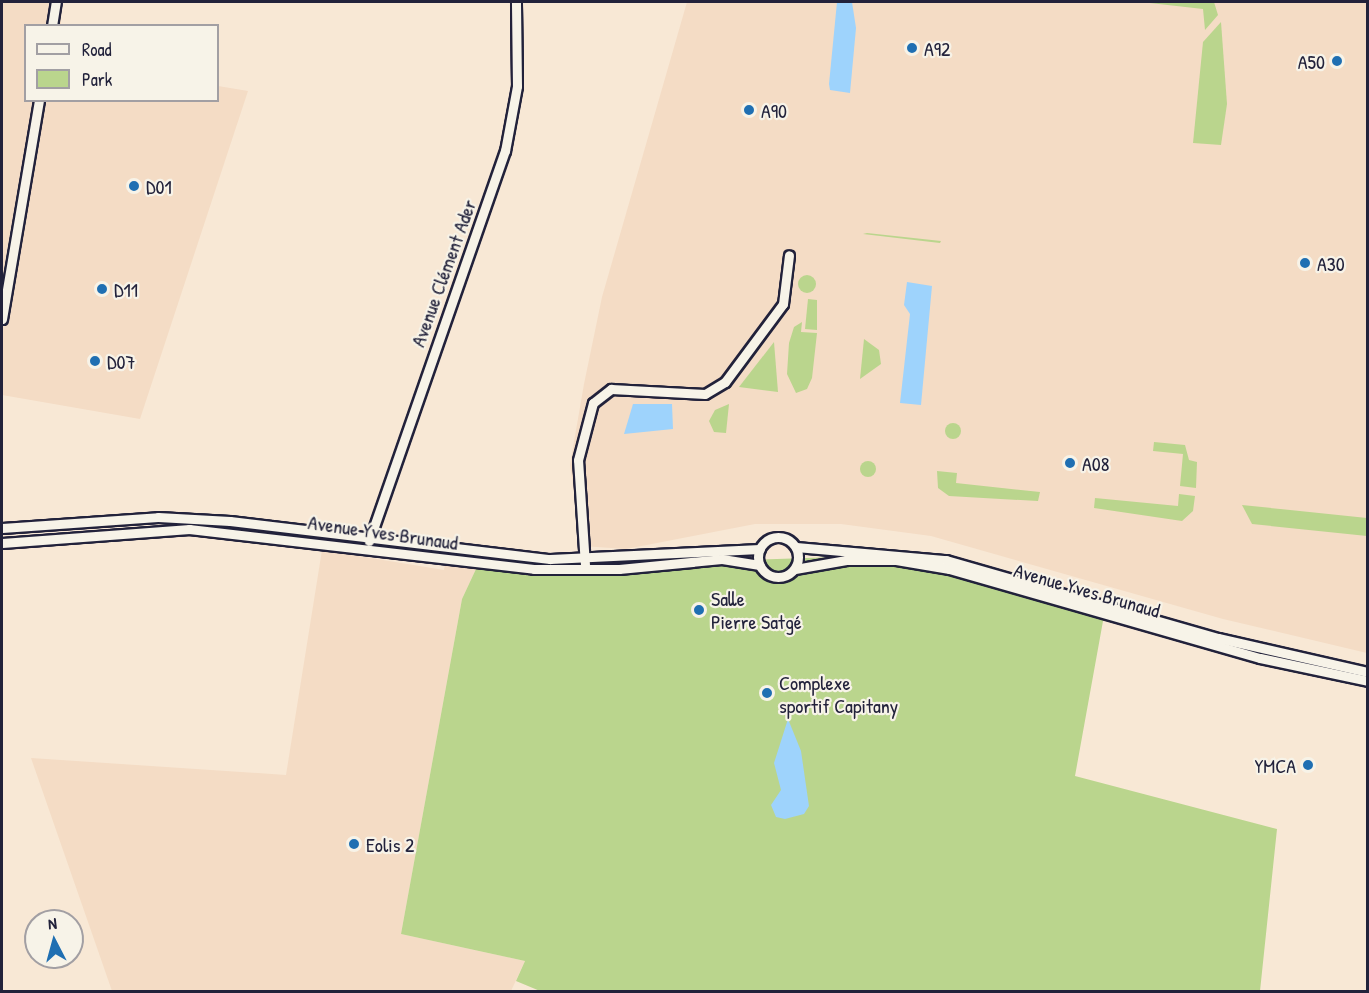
<!DOCTYPE html>
<html>
<head>
<meta charset="utf-8">
<style>
	body { margin:0 }
	#map { position:relative; width:1369px; height:993px; overflow:hidden; background:#f8e8d5; font-family:"Patrick Hand",sans-serif }
	div>[style] { position:absolute }
	[style*='--x'] { left:calc(var(--x)*1px); top:calc(var(--y)*1px); width:calc(var(--w)*1px); rotate:calc(var(--a)*1deg) }
	.built>* { inset:0; background:#f4dcc5 }
	.green>* { inset:0; background:#bad58d }
	.round { border-radius:50% }
	.water>* { inset:0; background:#9ed3fc }
	.roads { filter:drop-shadow(2px 0 #22223b) drop-shadow(-2px 0 #22223b) drop-shadow(0 2px #22223b) drop-shadow(0 -2px #22223b) }
	.minor>* { height:9px; margin:-4.5px; padding:0 4.5px; transform-origin:4.5px; border-radius:4.5px; background:#f7f3e8 }
	.minor>.ring { margin:-4.5px; padding:0; box-sizing:content-box; background:none; border:9px solid #f7f3e8; border-radius:50% }
	.dots>* { width:16px; height:16px; translate:-50% -50%; box-sizing:border-box; border:3px solid #f7f3e8; border-radius:50% }
	span { translate:-50% -50%; white-space:nowrap; text-align:center; line-height:1.15; -webkit-text-stroke:4.5px #f7f3e8; paint-order:stroke }
	.poi-label { font-size:20px; color:#22223b }
	.left { translate:0 -50%; text-align:left }
	.right { translate:-100% -50%; text-align:right }
	.street-label { font-size:20px; color:#22223b }
	.frame { position:absolute; inset:0; border:3px solid #22223b; pointer-events:none }
	.legend { position:absolute; left:24px; top:24px; width:195px; height:78px; box-sizing:border-box; background:#f7f3e8; border:2px solid #a29fa3; margin:0; padding:8px 10px; list-style:none; font-size:18px; color:#22223b }
	.legend li { display:flex; align-items:center; gap:12px; height:30px }
	.legend b { width:30px; border:2px solid #a29fa3 }
	.north { position:absolute; left:24px; top:909px; width:60px; height:60px; box-sizing:border-box; background:#f7f3e8; border:2px solid #a29fa3; border-radius:50%; rotate:354deg; font-size:16px; font-weight:700; line-height:24px; text-align:center; color:#22223b }
	.north::after { content:''; display:block; margin:auto; width:21px; height:27px; background:#1f6fb2; clip-path:polygon(50% 0,100% 100%,50% 72%,0 100%) }
</style>
</head>
<body>
<div id="map">
	<div class="built">
		<i style="clip-path:polygon(2px 2px,61px 2px,61px 25px,26px 26px,26px 100px,218px 100px,218px 86px,248px 91px,140px 419px,2px 395px)"></i>
		<i style="clip-path:polygon(687px 2px,1367px 2px,1367px 653px,1223px 619px,931px 536px,841px 524px,755px 524px,626px 549px,582px 546px,570px 465px,584px 384px,602px 297px)"></i>
		<i style="clip-path:polygon(322px 550px,444px 570px,445px 565px,476px 569px,462px 599px,401px 934px,525px 961px,511px 991px,112px 991px,31px 758px,286px 775px)"></i>
	</div>
	<div class="green">
		<i style="clip-path:polygon(1141px 2px,1214px 2px,1218px 15px,1205px 30px,1203px 9px)"></i>
		<i style="clip-path:polygon(1221px 22px,1227px 104px,1221px 145px,1193px 143px,1203px 42px)"></i>
		<i style="clip-path:polygon(867px 233px,941px 241px,940px 243px,863px 234px)"></i>
		<i class="round" style="left:798px;top:275px;width:18px;height:18px"></i>
		<i style="clip-path:polygon(808px 299px,817px 300px,817px 330px,805px 329px)"></i>
		<i style="clip-path:polygon(802px 322px,801px 332px,817px 333px,812px 378px,807px 389px,796px 393px,787px 374px,789px 343px,794px 327px)"></i>
		<i style="clip-path:polygon(864px 339px,879px 350px,881px 364px,860px 379px)"></i>
		<i style="clip-path:polygon(774px 342px,778px 392px,739px 387px)"></i>
		<i style="clip-path:polygon(729px 404px,726px 433px,714px 432px,709px 421px,715px 410px)"></i>
		<i class="round" style="left:945px;top:423px;width:16px;height:16px"></i>
		<i style="clip-path:polygon(1154px 442px,1185px 445px,1189px 460px,1197px 462px,1196px 488px,1180px 486px,1183px 454px,1153px 451px)"></i>
		<i class="round" style="left:860px;top:461px;width:16px;height:16px"></i>
		<i style="clip-path:polygon(937px 471px,957px 473px,956px 483px,1040px 492px,1038px 501px,949px 496px,938px 488px)"></i>
		<i style="clip-path:polygon(1179px 494px,1195px 496px,1193px 511px,1182px 521px,1094px 508px,1095px 498px,1178px 506px)"></i>
		<i style="clip-path:polygon(1242px 505px,1367px 518px,1367px 536px,1252px 524px)"></i>
		<i style="clip-path:polygon(895px 555px,1105px 610px,1075px 776px,1277px 829px,1260px 991px,540px 991px,516px 981px,525px 961px,401px 934px,462px 599px,476px 569px)"></i>
	</div>
	<div class="water">
		<i style="clip-path:polygon(837px 2px,852px 2px,856px 28px,850px 93px,830px 90px,829px 84px)"></i>
		<i style="clip-path:polygon(907px 282px,932px 286px,921px 405px,900px 403px,910px 314px,904px 305px)"></i>
		<i style="clip-path:polygon(633px 404px,672px 404px,673px 429px,624px 434px)"></i>
		<i style="clip-path:polygon(788px 719px,801px 751px,809px 806px,804px 814px,785px 819px,776px 817px,771px 805px,781px 790px,774px 763px)"></i>
	</div>
	<div class="roads">
		<div class="minor">
			<i style="--x:52;--y:26;--w:24;--a:-81"></i>
			<i style="--x:2;--y:319;--w:222;--a:-80.4"></i>
			<i style="--x:2;--y:528;--w:156;--a:-4"></i>
			<i style="--x:158;--y:517;--w:72;--a:3.2"></i>
			<i style="--x:230;--y:521;--w:322;--a:6.8"></i>
			<i style="--x:550;--y:559;--w:210;--a:-2.7"></i>
			<i class="ring" style="left:758px;top:537px;width:31px;height:31px"></i>
			<i style="--x:369;--y:541;--w:413;--a:-70.8"></i>
			<i style="--x:505;--y:151;--w:66;--a:-79.5"></i>
			<i style="--x:517;--y:86;--w:84;--a:-90.7"></i>
			<i style="--x:2;--y:543;--w:188;--a:-4.3"></i>
			<i style="--x:189;--y:529;--w:347;--a:6.6"></i>
			<i style="--x:534;--y:569;--w:85;--a:0"></i>
			<i style="--x:619;--y:569;--w:103;--a:-5.5"></i>
			<i style="--x:722;--y:559;--w:38;--a:9"></i>
			<i style="--x:796;--y:547;--w:151;--a:5"></i>
			<i style="--x:946;--y:560;--w:283;--a:16"></i>
			<i style="--x:1218;--y:638;--w:154;--a:12.8"></i>
			<i style="--x:585;--y:565;--w:105;--a:-93.8"></i>
			<i style="--x:578;--y:460;--w:59;--a:-75.3"></i>
			<i style="--x:593;--y:403;--w:23;--a:-38"></i>
			<i style="--x:611;--y:389;--w:94;--a:3"></i>
			<i style="--x:705;--y:394;--w:23;--a:-31"></i>
			<i style="--x:725;--y:382;--w:97;--a:-53.4"></i>
			<i style="--x:783;--y:304;--w:49;--a:-83"></i>
			<i style="--x:795;--y:569;--w:52;--a:-10"></i>
			<i style="--x:846;--y:560;--w:50;--a:0"></i>
			<i style="--x:896;--y:560;--w:54;--a:9.6"></i>
			<i style="--x:949;--y:569;--w:323;--a:16"></i>
			<i style="--x:1260;--y:658;--w:110;--a:12"></i>
		</div>
	</div>
	<div class="dots">
		<i style="left:912px;top:48px;background:#1f6fb2"></i>
		<i style="left:1337px;top:61px;background:#1f6fb2"></i>
		<i style="left:749px;top:110px;background:#1f6fb2"></i>
		<i style="left:134px;top:186px;background:#1f6fb2"></i>
		<i style="left:1305px;top:263px;background:#1f6fb2"></i>
		<i style="left:102px;top:289px;background:#1f6fb2"></i>
		<i style="left:95px;top:361px;background:#1f6fb2"></i>
		<i style="left:1070px;top:463px;background:#1f6fb2"></i>
		<i style="left:699px;top:610px;background:#1f6fb2"></i>
		<i style="left:767px;top:693px;background:#1f6fb2"></i>
		<i style="left:1308px;top:765px;background:#1f6fb2"></i>
		<i style="left:354px;top:844px;background:#1f6fb2"></i>
	</div>
	<div class="poi-label">
		<span class="left" style="left:924px;top:48px">A92</span>
		<span class="right" style="left:1325px;top:61px">A50</span>
		<span class="left" style="left:761px;top:110px">A90</span>
		<span class="left" style="left:146px;top:186px">D01</span>
		<span class="left" style="left:1317px;top:263px">A30</span>
		<span class="left" style="left:114px;top:289px">D11</span>
		<span class="left" style="left:107px;top:361px">D07</span>
		<span class="left" style="left:1082px;top:463px">A08</span>
		<span class="left" style="left:711px;top:610px">Salle<br>Pierre Satgé</span>
		<span class="left" style="left:779px;top:694px">Complexe<br>sportif Capitany</span>
		<span class="right" style="left:1296px;top:765px">YMCA</span>
		<span class="left" style="left:366px;top:844px">Eolis 2</span>
	</div>
	<div class="street-label">
		<span style="left:443px;top:273px;rotate:-70deg">Avenue Clément Ader</span>
		<span style="left:383px;top:532px;rotate:8deg">Avenue Yves Brunaud</span>
		<span style="left:1087px;top:590px;rotate:16deg">Avenue Yves Brunaud</span>
	</div>
	<div class="frame"></div>
	<ul class="legend">
	<li><b style="height:8px;background:#f7f3e8"></b>Road</li>
	<li><b style="height:16px;background:#bad58d"></b>Park</li>
	</ul>
	<div class="north">N</div>
</div>
</body>
</html>
